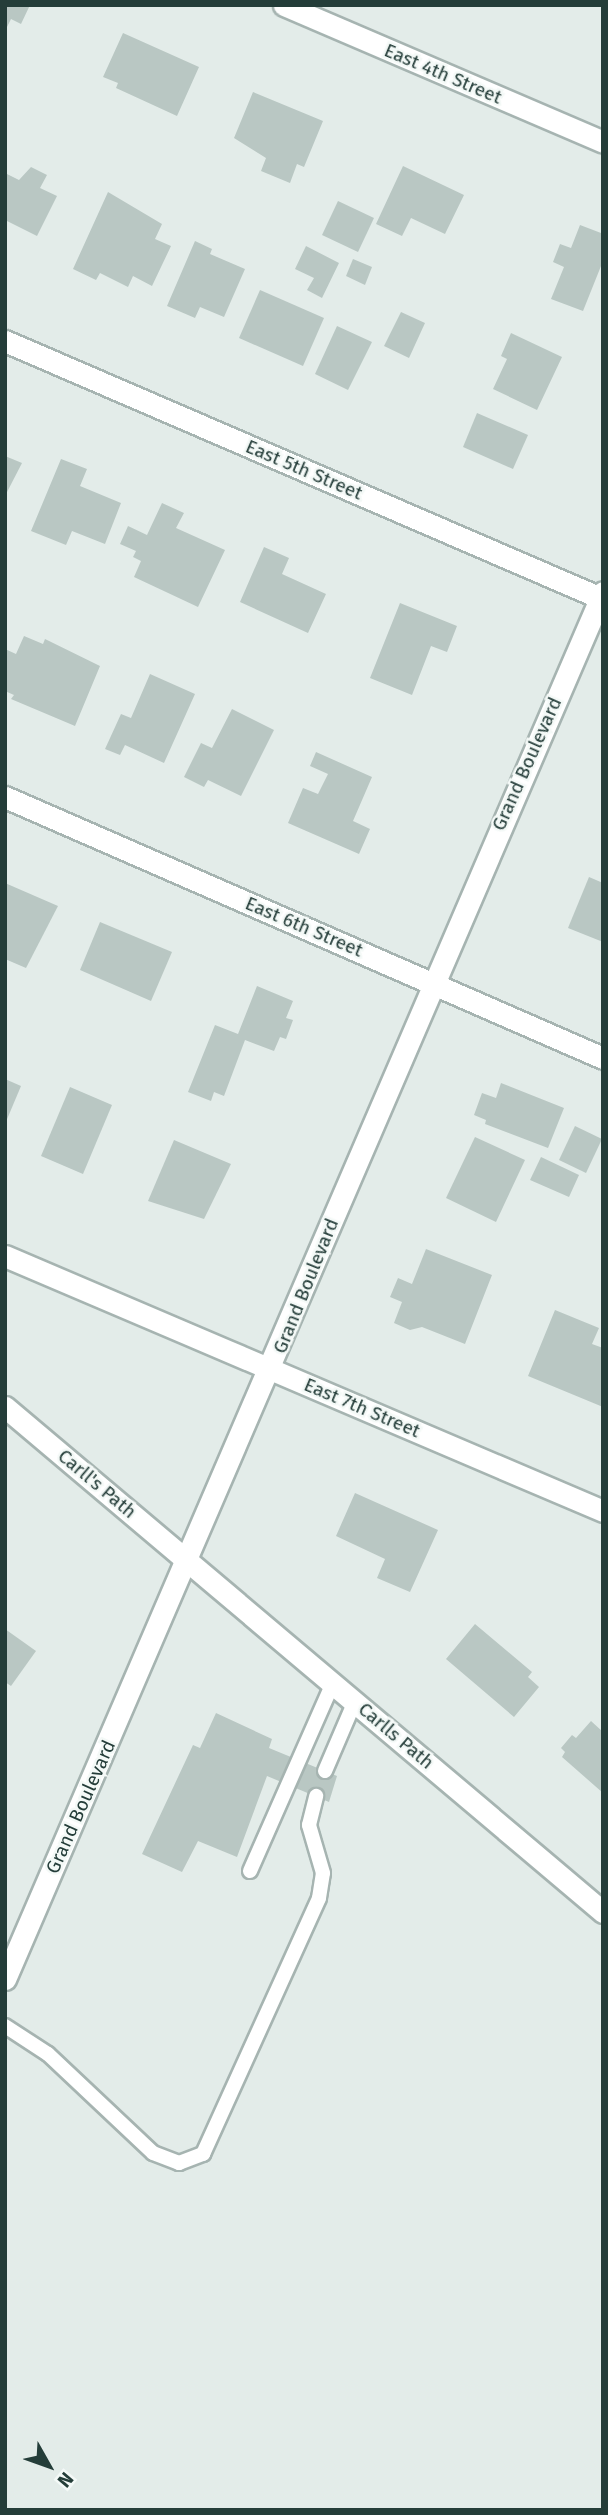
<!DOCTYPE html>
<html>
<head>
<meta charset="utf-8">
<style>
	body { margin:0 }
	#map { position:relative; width:608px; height:2515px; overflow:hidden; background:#e3ece9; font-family:"Fira Sans",sans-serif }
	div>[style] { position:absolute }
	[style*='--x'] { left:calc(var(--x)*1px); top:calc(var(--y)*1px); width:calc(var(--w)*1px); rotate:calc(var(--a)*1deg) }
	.building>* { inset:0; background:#b9c7c3 }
	.roads { filter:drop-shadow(2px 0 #a6b4b1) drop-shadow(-2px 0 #a6b4b1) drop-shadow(0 2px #a6b4b1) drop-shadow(0 -2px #a6b4b1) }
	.lane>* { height:14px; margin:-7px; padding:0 7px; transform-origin:7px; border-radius:7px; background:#fff }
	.street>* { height:21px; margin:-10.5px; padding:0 10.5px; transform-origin:10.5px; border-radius:10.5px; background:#fff }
	.secondary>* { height:21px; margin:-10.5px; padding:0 10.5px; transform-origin:10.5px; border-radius:10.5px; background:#fff }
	span { translate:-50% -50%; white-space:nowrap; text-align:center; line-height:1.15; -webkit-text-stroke:5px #f4f9f7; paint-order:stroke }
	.street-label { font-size:19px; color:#243d39 }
	.frame { position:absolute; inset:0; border:7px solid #243d39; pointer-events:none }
	.north { position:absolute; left:14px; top:2431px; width:70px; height:70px; -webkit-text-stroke:5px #f4f9f7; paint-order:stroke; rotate:130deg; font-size:19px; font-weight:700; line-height:28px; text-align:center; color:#243d39 }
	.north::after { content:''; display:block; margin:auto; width:24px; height:32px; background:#243d39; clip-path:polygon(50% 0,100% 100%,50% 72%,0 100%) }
</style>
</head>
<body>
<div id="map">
	<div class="building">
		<i style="clip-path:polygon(5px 5px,30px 5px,21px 24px,11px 19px,5px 31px)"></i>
		<i style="clip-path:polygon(123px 33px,199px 67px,177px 116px,116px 88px,118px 83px,103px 77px)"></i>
		<i style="clip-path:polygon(253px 92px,323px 121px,304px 167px,297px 164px,290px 183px,261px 171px,266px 158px,234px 138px)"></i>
		<i style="clip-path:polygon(403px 166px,464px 195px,445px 234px,411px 218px,402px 236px,376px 224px)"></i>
		<i style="clip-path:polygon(31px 167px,47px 175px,40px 188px,57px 196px,37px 236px,5px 220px,5px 173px,19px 180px)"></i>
		<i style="clip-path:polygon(108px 192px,162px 224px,155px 239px,171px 246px,152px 286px,133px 276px,128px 287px,100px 273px,96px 280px,73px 269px)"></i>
		<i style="clip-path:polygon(338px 201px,374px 218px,358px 252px,322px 235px)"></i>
		<i style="clip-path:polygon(580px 225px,601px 233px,603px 241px,603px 261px,583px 311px,551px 299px,564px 267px,553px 262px,560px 244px,571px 248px)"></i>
		<i style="clip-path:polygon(195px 241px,212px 249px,210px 254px,245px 269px,224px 317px,200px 307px,195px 318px,167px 306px)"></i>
		<i style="clip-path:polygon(306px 246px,339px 263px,322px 298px,307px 290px,314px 278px,295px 269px)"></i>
		<i style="clip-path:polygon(353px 259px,372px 267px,365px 285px,346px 276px)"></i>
		<i style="clip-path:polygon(260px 290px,324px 318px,303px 366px,239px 338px)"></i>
		<i style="clip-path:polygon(401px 312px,425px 323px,409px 358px,384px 346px)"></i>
		<i style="clip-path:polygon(337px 326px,372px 342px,348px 390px,315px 374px)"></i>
		<i style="clip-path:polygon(511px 333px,562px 357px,537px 410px,493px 389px,507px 359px,501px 356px)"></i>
		<i style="clip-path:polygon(477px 413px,528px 435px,513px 469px,463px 447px)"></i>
		<i style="clip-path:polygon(5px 456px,22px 463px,5px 496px)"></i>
		<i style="clip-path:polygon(61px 459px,87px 469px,80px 486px,121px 503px,105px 544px,72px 531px,66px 545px,31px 531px)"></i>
		<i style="clip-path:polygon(162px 503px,184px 513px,176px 528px,225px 550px,198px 607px,134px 577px,141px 561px,133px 557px,136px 551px,120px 544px,128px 526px,147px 535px)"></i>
		<i style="clip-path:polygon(264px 547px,289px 558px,282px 574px,326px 594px,308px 633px,240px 602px)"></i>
		<i style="clip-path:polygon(400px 603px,457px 626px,447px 652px,431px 646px,412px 695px,370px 678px)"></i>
		<i style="clip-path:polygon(24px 636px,43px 644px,45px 639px,100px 666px,75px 726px,11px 699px,14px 695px,5px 691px,5px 649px,16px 654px)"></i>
		<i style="clip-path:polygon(150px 674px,195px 694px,164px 763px,125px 745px,120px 755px,105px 749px,121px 714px,131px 718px)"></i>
		<i style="clip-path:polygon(232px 709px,274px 730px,241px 796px,208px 780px,204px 787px,184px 777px,201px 743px,212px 748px)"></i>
		<i style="clip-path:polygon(316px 752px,372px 777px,353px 821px,370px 829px,359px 854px,288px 823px,303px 788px,318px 794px,328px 774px,310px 766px)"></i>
		<i style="clip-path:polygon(589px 877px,603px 883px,603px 942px,568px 928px)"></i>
		<i style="clip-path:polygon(5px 883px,58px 906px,26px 968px,5px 959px)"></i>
		<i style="clip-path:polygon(100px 922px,172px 952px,151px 1001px,80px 970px)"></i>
		<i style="clip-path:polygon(257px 986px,293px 1001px,286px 1018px,293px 1020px,286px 1039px,280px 1037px,274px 1051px,245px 1040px,224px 1096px,214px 1092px,211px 1101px,188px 1092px,215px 1025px,238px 1034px)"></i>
		<i style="clip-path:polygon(5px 1079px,21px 1086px,5px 1124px)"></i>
		<i style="clip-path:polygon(501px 1083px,564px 1108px,548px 1148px,485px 1124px,486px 1120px,474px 1115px,482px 1093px,496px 1098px)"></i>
		<i style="clip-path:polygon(70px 1087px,112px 1105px,83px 1174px,41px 1156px)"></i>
		<i style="clip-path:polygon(575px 1126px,602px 1139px,586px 1173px,559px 1160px)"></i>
		<i style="clip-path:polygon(475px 1137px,525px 1160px,496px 1222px,446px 1198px)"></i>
		<i style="clip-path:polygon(174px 1140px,231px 1164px,204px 1219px,148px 1201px)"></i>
		<i style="clip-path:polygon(541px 1157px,579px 1175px,569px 1197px,530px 1180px)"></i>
		<i style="clip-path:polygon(426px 1249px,492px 1275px,465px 1344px,422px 1327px,410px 1330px,394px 1323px,402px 1302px,390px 1297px,398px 1278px,412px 1284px)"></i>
		<i style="clip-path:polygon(555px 1310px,599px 1328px,592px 1344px,603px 1348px,603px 1407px,528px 1376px)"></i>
		<i style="clip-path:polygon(355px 1493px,438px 1530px,410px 1592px,377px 1578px,385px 1559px,336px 1536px)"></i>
		<i style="clip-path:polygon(475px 1624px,532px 1672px,528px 1677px,539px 1687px,514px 1717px,446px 1659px)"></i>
		<i style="clip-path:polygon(5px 1629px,36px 1651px,11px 1686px,5px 1682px)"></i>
		<i style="clip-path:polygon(216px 1713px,272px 1739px,269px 1748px,337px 1776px,329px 1802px,267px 1776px,237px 1857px,198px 1841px,182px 1872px,142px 1854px,193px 1745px,200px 1748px)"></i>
		<i style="clip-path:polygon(591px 1721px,603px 1732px,603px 1793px,562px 1757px,565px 1752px,561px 1748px,572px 1735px,576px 1738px)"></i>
	</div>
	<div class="roads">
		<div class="lane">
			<i style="--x:325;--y:1771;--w:76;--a:-66.8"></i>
			<i style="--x:250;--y:1871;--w:206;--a:-66.2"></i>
			<i style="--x:5;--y:2026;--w:51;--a:33.1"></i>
			<i style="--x:48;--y:2054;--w:144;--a:43.3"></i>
			<i style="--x:153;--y:2153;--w:28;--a:21"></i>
			<i style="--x:179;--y:2163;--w:26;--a:-21"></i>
			<i style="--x:203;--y:2154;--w:281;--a:-65.6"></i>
			<i style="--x:319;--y:1898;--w:25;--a:-81"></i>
			<i style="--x:323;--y:1873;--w:50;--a:-106.3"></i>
			<i style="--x:309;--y:1825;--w:30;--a:-76"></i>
		</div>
		<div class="street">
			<i style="--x:284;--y:5;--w:347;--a:23.2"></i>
			<i style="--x:5;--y:341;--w:651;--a:23.34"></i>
			<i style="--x:5;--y:797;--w:652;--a:23.58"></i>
			<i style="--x:5;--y:1256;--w:650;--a:23.09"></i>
		</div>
		<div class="secondary">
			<i style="--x:5;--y:1407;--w:783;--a:40.18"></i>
			<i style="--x:5;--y:1979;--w:1510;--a:-66.68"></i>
		</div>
	</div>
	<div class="street-label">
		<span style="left:443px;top:74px;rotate:23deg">East 4th Street</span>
		<span style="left:304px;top:470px;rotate:23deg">East 5th Street</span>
		<span style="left:527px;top:764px;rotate:-66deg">Grand Boulevard</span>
		<span style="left:304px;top:927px;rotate:23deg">East 6th Street</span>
		<span style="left:306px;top:1286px;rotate:-68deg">Grand Boulevard</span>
		<span style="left:362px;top:1408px;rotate:23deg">East 7th Street</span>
		<span style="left:97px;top:1484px;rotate:40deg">Carll's Path</span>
		<span style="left:396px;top:1736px;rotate:40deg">Carlls Path</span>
		<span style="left:81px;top:1807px;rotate:-66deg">Grand Boulevard</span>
	</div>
	<div class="frame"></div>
	<div class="north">N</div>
</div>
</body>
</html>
